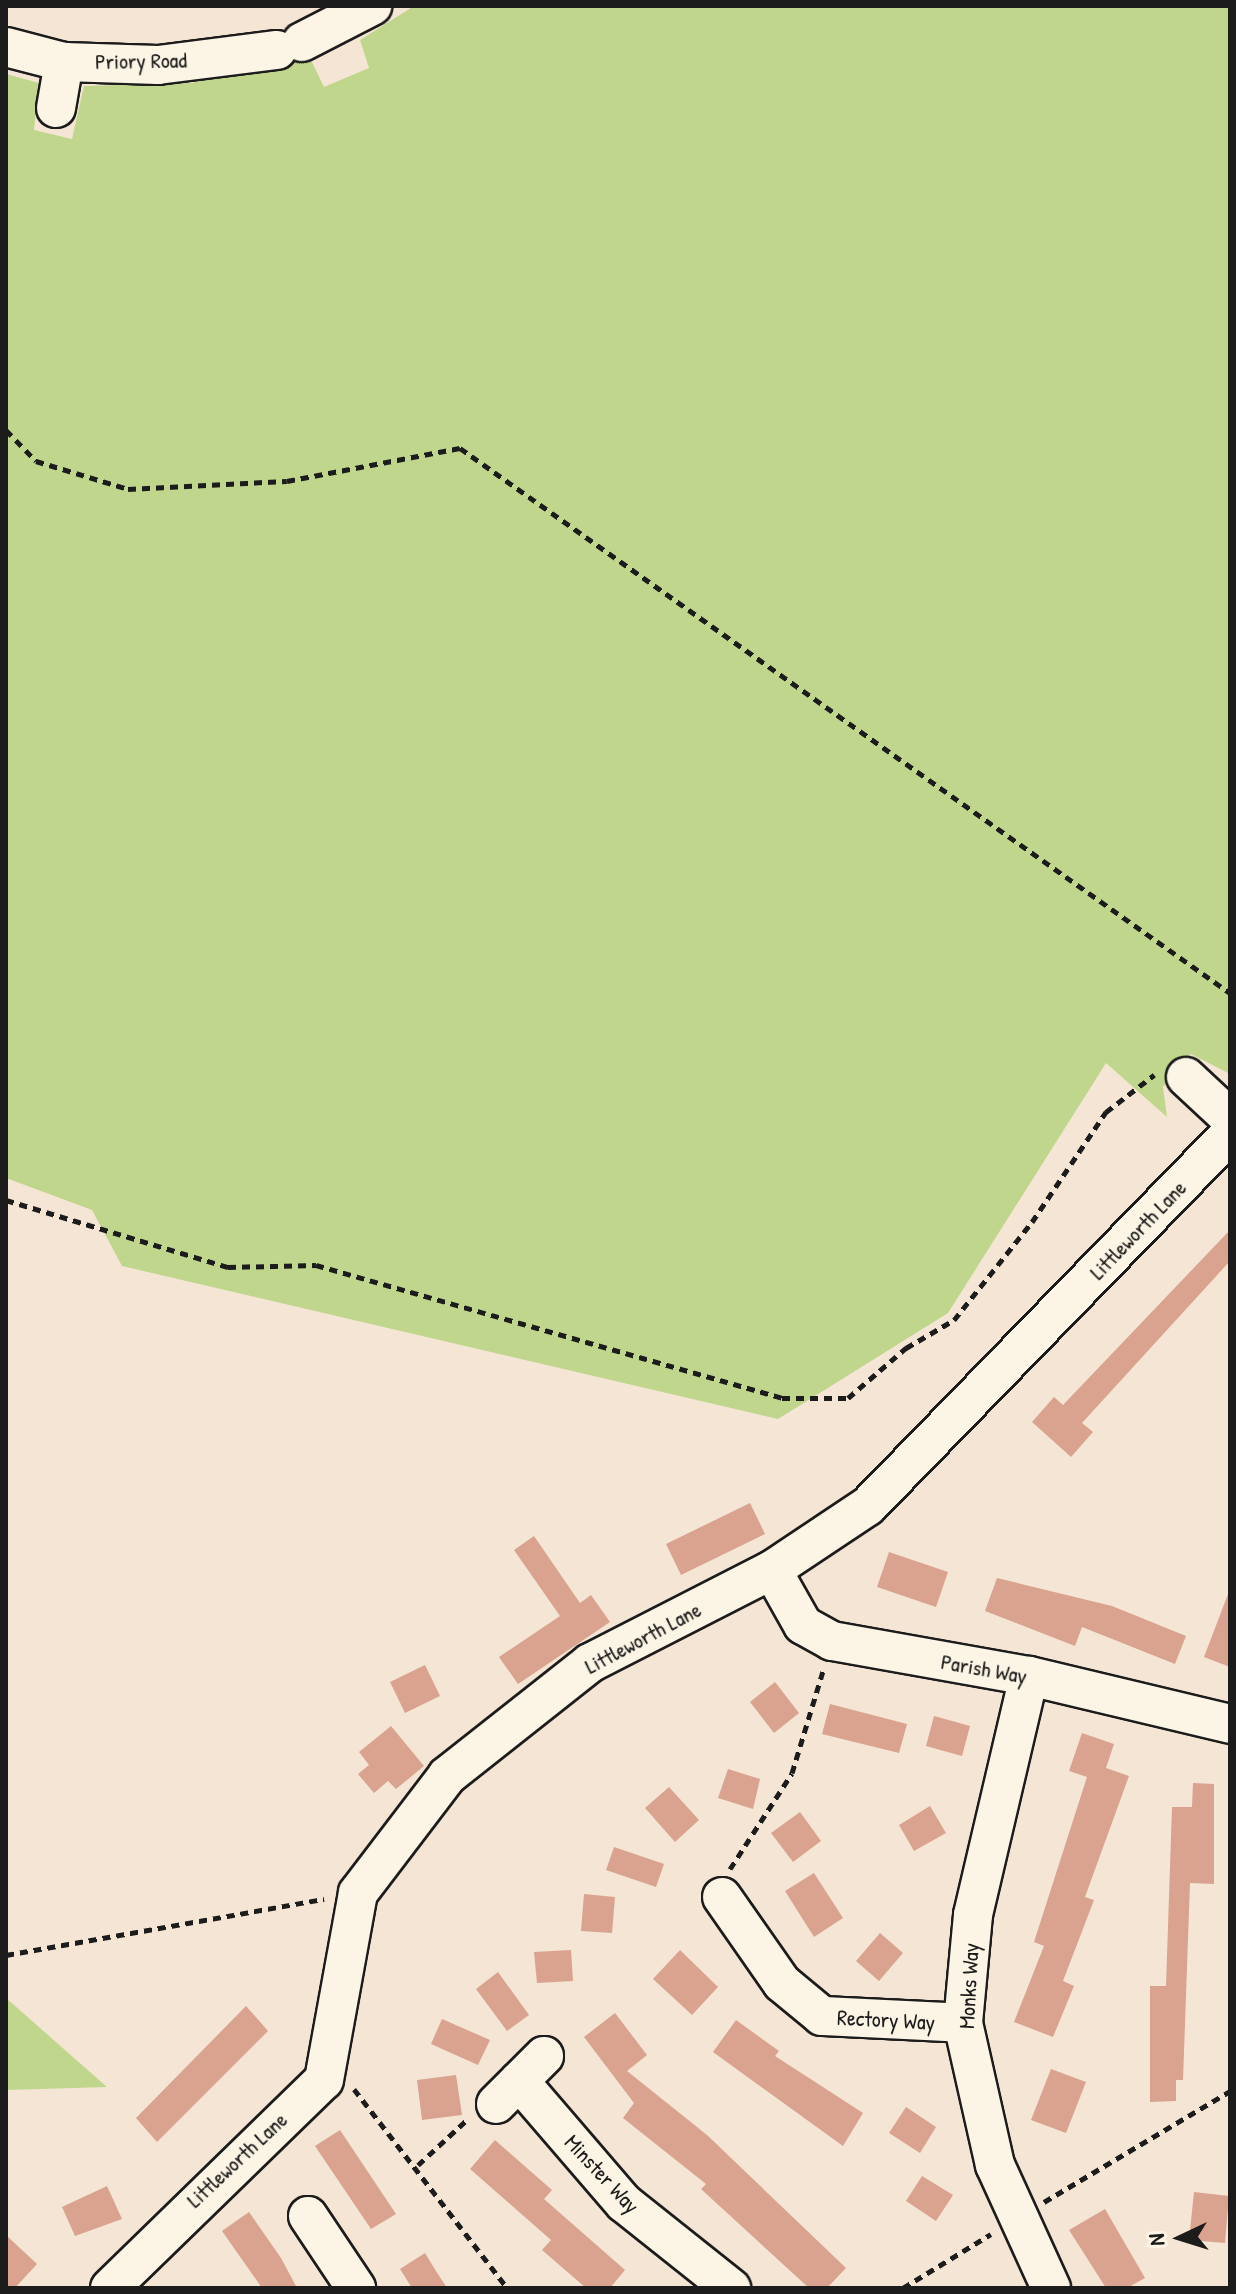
<!DOCTYPE html>
<html>
<head>
<meta charset="utf-8">
<style>
	body { margin:0 }
	#map { position:relative; width:1236px; height:2294px; overflow:hidden; background:#f5e5d4; font-family:"Patrick Hand",sans-serif }
	div>[style] { position:absolute }
	[style*='--x'] { left:calc(var(--x)*1px); top:calc(var(--y)*1px); width:calc(var(--w)*1px); rotate:calc(var(--a)*1deg) }
	.green>* { inset:0; background:#bfd68c }
	.building>* { inset:0; background:#d9a38f }
	.path>* { height:5px; margin-top:-2.5px; transform-origin:0; background:repeating-linear-gradient(90deg,#1c1c1c 0 8px,transparent 0 14px) }
	.roads { filter:drop-shadow(2px 0 #1c1c1c) drop-shadow(-2px 0 #1c1c1c) drop-shadow(0 2px #1c1c1c) drop-shadow(0 -2px #1c1c1c) }
	.minor>* { height:38px; margin:-19px; padding:0 19px; transform-origin:19px; border-radius:19px; background:#fcf5e5 }
	span { translate:-50% -50%; white-space:nowrap; text-align:center; line-height:1.15; -webkit-text-stroke:7px #fcf5e5; paint-order:stroke }
	.street-label { font-size:22px; color:#1c1c1c }
	.frame { position:absolute; inset:0; border:8px solid #1c1c1c; pointer-events:none }
	.north { position:absolute; left:1140px; top:2198px; width:80px; height:80px; -webkit-text-stroke:6px #fcf5e5; paint-order:stroke; rotate:266deg; font-size:22px; font-weight:700; line-height:32px; text-align:center; color:#1c1c1c }
	.north::after { content:''; display:block; margin:auto; width:28px; height:36px; background:#1c1c1c; clip-path:polygon(50% 0,100% 100%,50% 72%,0 100%) }
</style>
</head>
<body>
<div id="map">
	<div class="green">
		<i style="clip-path:polygon(414px 6px,1230px 6px,1230px 1074px,1191px 1054px,1163px 1087px,1167px 1117px,1106px 1063px,948px 1313px,778px 1419px,122px 1266px,92px 1210px,6px 1178px,6px 74px,39px 83px,34px 130px,72px 139px,84px 86px,192px 83px,309px 56px,324px 87px,369px 68px,360px 40px)"></i>
		<i style="clip-path:polygon(6px 1998px,107px 2087px,6px 2090px)"></i>
	</div>
	<div class="building">
		<i style="clip-path:polygon(1230px 1230px,1230px 1261px,1082px 1423px,1093px 1432px,1071px 1457px,1032px 1422px,1054px 1397px,1063px 1405px)"></i>
		<i style="clip-path:polygon(750px 1503px,765px 1534px,681px 1575px,666px 1544px)"></i>
		<i style="clip-path:polygon(534px 1536px,580px 1603px,591px 1595px,610px 1622px,518px 1684px,499px 1657px,560px 1616px,514px 1550px)"></i>
		<i style="clip-path:polygon(889px 1552px,948px 1572px,936px 1607px,877px 1587px)"></i>
		<i style="clip-path:polygon(997px 1578px,1112px 1606px,1186px 1636px,1175px 1664px,1082px 1627px,1075px 1646px,985px 1611px)"></i>
		<i style="clip-path:polygon(1228px 1594px,1230px 1594px,1230px 1667px,1204px 1657px)"></i>
		<i style="clip-path:polygon(425px 1665px,440px 1696px,405px 1713px,390px 1682px)"></i>
		<i style="clip-path:polygon(775px 1682px,799px 1713px,774px 1733px,750px 1702px)"></i>
		<i style="clip-path:polygon(830px 1704px,907px 1724px,899px 1753px,822px 1734px)"></i>
		<i style="clip-path:polygon(934px 1716px,970px 1726px,962px 1756px,926px 1746px)"></i>
		<i style="clip-path:polygon(391px 1726px,424px 1766px,396px 1789px,388px 1781px,374px 1793px,358px 1774px,369px 1765px,359px 1752px)"></i>
		<i style="clip-path:polygon(1082px 1733px,1114px 1744px,1106px 1768px,1129px 1776px,1085px 1897px,1094px 1900px,1063px 1981px,1074px 1986px,1053px 2037px,1014px 2022px,1044px 1946px,1034px 1942px,1087px 1777px,1069px 1771px)"></i>
		<i style="clip-path:polygon(728px 1769px,760px 1779px,753px 1809px,718px 1798px)"></i>
		<i style="clip-path:polygon(1193px 1783px,1214px 1784px,1214px 1884px,1190px 1883px,1183px 2080px,1176px 2080px,1176px 2101px,1150px 2102px,1150px 1986px,1166px 1986px,1172px 1807px,1192px 1807px)"></i>
		<i style="clip-path:polygon(669px 1787px,699px 1820px,675px 1842px,645px 1808px)"></i>
		<i style="clip-path:polygon(930px 1806px,946px 1833px,914px 1851px,899px 1825px)"></i>
		<i style="clip-path:polygon(800px 1812px,821px 1841px,793px 1862px,771px 1833px)"></i>
		<i style="clip-path:polygon(614px 1847px,664px 1864px,656px 1887px,606px 1870px)"></i>
		<i style="clip-path:polygon(814px 1873px,843px 1918px,814px 1937px,785px 1891px)"></i>
		<i style="clip-path:polygon(584px 1894px,615px 1897px,612px 1933px,581px 1931px)"></i>
		<i style="clip-path:polygon(880px 1933px,903px 1953px,879px 1981px,856px 1961px)"></i>
		<i style="clip-path:polygon(571px 1950px,573px 1981px,537px 1983px,534px 1952px)"></i>
		<i style="clip-path:polygon(680px 1950px,718px 1987px,692px 2015px,653px 1979px)"></i>
		<i style="clip-path:polygon(498px 1972px,529px 2015px,507px 2031px,476px 1989px)"></i>
		<i style="clip-path:polygon(246px 2006px,268px 2031px,157px 2142px,136px 2118px)"></i>
		<i style="clip-path:polygon(615px 2013px,647px 2055px,627px 2071px,707px 2135px,846px 2268px,827px 2288px,809px 2288px,701px 2189px,706px 2184px,623px 2118px,634px 2103px,584px 2037px)"></i>
		<i style="clip-path:polygon(442px 2019px,490px 2040px,478px 2065px,431px 2044px)"></i>
		<i style="clip-path:polygon(736px 2020px,779px 2051px,775px 2056px,863px 2113px,843px 2146px,713px 2052px)"></i>
		<i style="clip-path:polygon(1051px 2069px,1086px 2082px,1066px 2133px,1031px 2120px)"></i>
		<i style="clip-path:polygon(456px 2075px,462px 2115px,422px 2120px,417px 2080px)"></i>
		<i style="clip-path:polygon(906px 2107px,936px 2127px,920px 2153px,889px 2133px)"></i>
		<i style="clip-path:polygon(340px 2130px,396px 2214px,371px 2229px,315px 2146px)"></i>
		<i style="clip-path:polygon(495px 2140px,552px 2190px,544px 2199px,625px 2270px,610px 2288px,586px 2288px,542px 2250px,551px 2240px,470px 2169px)"></i>
		<i style="clip-path:polygon(922px 2176px,953px 2195px,936px 2221px,906px 2201px)"></i>
		<i style="clip-path:polygon(107px 2186px,122px 2219px,75px 2236px,62px 2207px)"></i>
		<i style="clip-path:polygon(1194px 2192px,1229px 2196px,1225px 2243px,1189px 2240px)"></i>
		<i style="clip-path:polygon(1105px 2209px,1145px 2278px,1127px 2288px,1106px 2288px,1069px 2230px)"></i>
		<i style="clip-path:polygon(249px 2212px,281px 2258px,297px 2288px,262px 2288px,222px 2231px)"></i>
		<i style="clip-path:polygon(6px 2235px,37px 2264px,15px 2288px,6px 2288px)"></i>
		<i style="clip-path:polygon(425px 2253px,436px 2271px,447px 2288px,412px 2288px,400px 2269px)"></i>
	</div>
	<div class="path">
		<i style="--x:6;--y:430;--w:43;--a:45.9"></i>
		<i style="--x:36;--y:461;--w:96;--a:16.9"></i>
		<i style="--x:128;--y:489;--w:159;--a:-2.9"></i>
		<i style="--x:287;--y:481;--w:176;--a:-10.8"></i>
		<i style="--x:460;--y:448;--w:943;--a:35.29"></i>
		<i style="--x:6;--y:1200;--w:232;--a:16.8"></i>
		<i style="--x:228;--y:1267;--w:88;--a:-1.3"></i>
		<i style="--x:316;--y:1265;--w:485;--a:15.9"></i>
		<i style="--x:782;--y:1398;--w:66;--a:0"></i>
		<i style="--x:848;--y:1398;--w:77;--a:-40.8"></i>
		<i style="--x:906;--y:1348;--w:56;--a:-30.3"></i>
		<i style="--x:954;--y:1320;--w:125;--a:-51.5"></i>
		<i style="--x:1032;--y:1222;--w:133;--a:-56.1"></i>
		<i style="--x:1106;--y:1112;--w:61;--a:-37.6"></i>
		<i style="--x:730;--y:1869;--w:114;--a:-57.1"></i>
		<i style="--x:792;--y:1773;--w:107;--a:-73.1"></i>
		<i style="--x:6;--y:1955;--w:323;--a:-10"></i>
		<i style="--x:354;--y:2089;--w:251;--a:52.4"></i>
		<i style="--x:418;--y:2165;--w:69;--a:-42.7"></i>
		<i style="--x:1044;--y:2202;--w:217;--a:-30.8"></i>
		<i style="--x:903;--y:2288;--w:103;--a:-31.5"></i>
	</div>
	<div class="roads">
		<div class="minor">
			<i style="--x:302;--y:42;--w:79;--a:-27.2"></i>
			<i style="--x:6;--y:47;--w:60;--a:14.5"></i>
			<i style="--x:64;--y:62;--w:94;--a:1.8"></i>
			<i style="--x:158;--y:65;--w:120;--a:-7.2"></i>
			<i style="--x:56;--y:108;--w:47;--a:-80.1"></i>
			<i style="--x:1186;--y:1077;--w:60;--a:43"></i>
			<i style="--x:772;--y:1570;--w:63;--a:60.6"></i>
			<i style="--x:803;--y:1625;--w:33;--a:29"></i>
			<i style="--x:832;--y:1641;--w:200;--a:10.1"></i>
			<i style="--x:1029;--y:1676;--w:207;--a:13.4"></i>
			<i style="--x:1029;--y:1676;--w:245;--a:103.2"></i>
			<i style="--x:973;--y:1915;--w:108;--a:95.3"></i>
			<i style="--x:963;--y:2023;--w:146;--a:77.3"></i>
			<i style="--x:995;--y:2165;--w:135;--a:65.5"></i>
			<i style="--x:722;--y:1897;--w:105;--a:55.1"></i>
			<i style="--x:782;--y:1983;--w:52;--a:39.5"></i>
			<i style="--x:822;--y:2016;--w:141;--a:2.8"></i>
			<i style="--x:519;--y:2081;--w:161;--a:49.3"></i>
			<i style="--x:624;--y:2203;--w:137;--a:38.5"></i>
			<i style="--x:496;--y:2104;--w:68;--a:-45"></i>
			<i style="--x:308;--y:2216;--w:87;--a:56.3"></i>
			<i style="--x:110;--y:2288;--w:298;--a:-44.2"></i>
			<i style="--x:324;--y:2080;--w:190;--a:-79.7"></i>
			<i style="--x:358;--y:1893;--w:147;--a:-52.7"></i>
			<i style="--x:447;--y:1776;--w:182;--a:-38.3"></i>
			<i style="--x:590;--y:1663;--w:204;--a:-27.1"></i>
			<i style="--x:772;--y:1570;--w:115;--a:-33.7"></i>
			<i style="--x:868;--y:1506;--w:519;--a:-45.78"></i>
		</div>
	</div>
	<div class="street-label">
		<span style="left:141px;top:61px;rotate:-1deg">Priory Road</span>
		<span style="left:1138px;top:1230px;rotate:-46deg">Littleworth Lane</span>
		<span style="left:643px;top:1638px;rotate:-28deg">Littleworth Lane</span>
		<span style="left:984px;top:1669px;rotate:10deg">Parish Way</span>
		<span style="left:969px;top:1986px;rotate:-87deg">Monks Way</span>
		<span style="left:886px;top:2020px;rotate:3deg">Rectory Way</span>
		<span style="left:237px;top:2160px;rotate:-43deg">Littleworth Lane</span>
		<span style="left:602px;top:2174px;rotate:47deg">Minster Way</span>
	</div>
	<div class="frame"></div>
	<div class="north">N</div>
</div>
</body>
</html>
